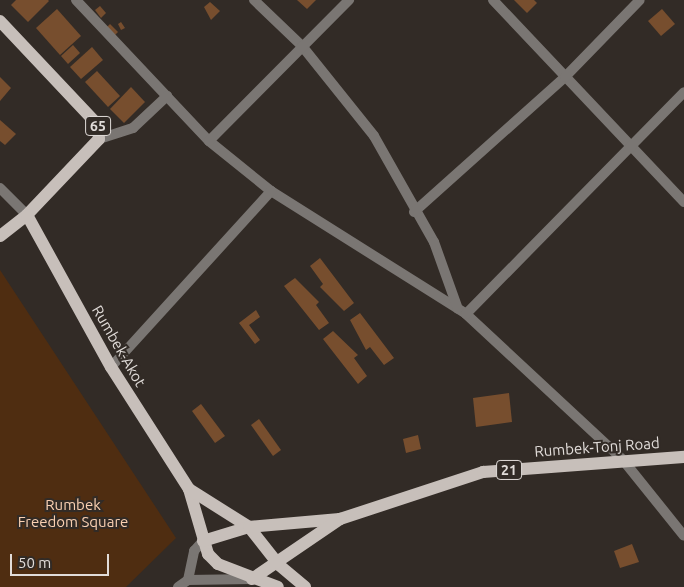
<!DOCTYPE html>
<html>
<head>
<meta charset="utf-8">
<style>
	body { margin:0 }
	#map { position:relative; width:684px; height:587px; overflow:hidden; background:#322b26; font-family:Ubuntu,sans-serif }
	div>[style] { position:absolute }
	[style*='--x'] { left:calc(var(--x)*1px); top:calc(var(--y)*1px); width:calc(var(--w)*1px); rotate:calc(var(--a)*1deg) }
	.green>* { inset:0; background:#4f2d11 }
	.building>* { inset:0; background:#774e2e }
	.street>* { height:10px; margin:-5px; padding:0 5px; transform-origin:5px; border-radius:5px; background:#7a7673 }
	.primary>* { height:12px; margin:-6px; padding:0 6px; transform-origin:6px; border-radius:6px; background:#c7bfba }
	span { translate:-50% -50%; white-space:nowrap; text-align:center; line-height:1.15; -webkit-text-stroke:4px #322b26; paint-order:stroke }
	.shield-label span { padding:1px 4px; background:#322b26; border:1px solid; border-radius:4px; -webkit-text-stroke-width:0 }
	.shield-label { font-size:14px; color:#e1dcd9; font-weight:700 }
	.street-label { font-size:15px; color:#e1dcd9 }
	.park-label { font-size:15px; color:#fad0b2 }
	.scale { position:absolute; left:10px; top:554px; width:99px; height:22px; box-sizing:border-box; border:2px solid #e1dcd9; border-top:0; padding-left:6px; font-size:15px; line-height:18px; white-space:nowrap; color:#e1dcd9; -webkit-text-stroke:4px #322b26; paint-order:stroke }
</style>
</head>
<body>
<div id="map">
	<div class="green">
		<i style="clip-path:polygon(0 270px,176px 538px,126px 587px,0 587px)"></i>
	</div>
	<div class="building">
		<i style="clip-path:polygon(16px 0,48px 0,49px 1px,28px 22px,11px 5px)"></i>
		<i style="clip-path:polygon(297px 0,316px 0,307px 9px)"></i>
		<i style="clip-path:polygon(514px 0,534px 0,537px 3px,527px 13px)"></i>
		<i style="clip-path:polygon(210px 2px,220px 11px,211px 20px,204px 7px)"></i>
		<i style="clip-path:polygon(100px 6px,106px 13px,101px 18px,95px 10px)"></i>
		<i style="clip-path:polygon(57px 9px,81px 36px,60px 55px,36px 28px)"></i>
		<i style="clip-path:polygon(662px 9px,675px 24px,661px 36px,648px 21px)"></i>
		<i style="clip-path:polygon(121px 22px,125px 28px,121px 30px,118px 24px)"></i>
		<i style="clip-path:polygon(110px 24px,118px 32px,115px 35px,107px 27px)"></i>
		<i style="clip-path:polygon(73px 45px,80px 53px,68px 64px,61px 56px)"></i>
		<i style="clip-path:polygon(92px 47px,103px 60px,81px 79px,70px 67px)"></i>
		<i style="clip-path:polygon(97px 71px,120px 96px,108px 107px,85px 82px)"></i>
		<i style="clip-path:polygon(0 77px,11px 88px,0 101px)"></i>
		<i style="clip-path:polygon(131px 87px,145px 102px,124px 123px,110px 109px)"></i>
		<i style="clip-path:polygon(0 120px,16px 134px,5px 145px,0 141px)"></i>
		<i style="clip-path:polygon(320px 258px,354px 303px,344px 311px,320px 287px,323px 284px,310px 266px)"></i>
		<i style="clip-path:polygon(295px 278px,319px 302px,316px 305px,329px 323px,319px 330px,284px 286px)"></i>
		<i style="clip-path:polygon(256px 310px,260px 317px,249px 325px,260px 340px,255px 344px,239px 323px)"></i>
		<i style="clip-path:polygon(360px 313px,394px 358px,384px 365px,370px 347px,366px 350px,350px 320px)"></i>
		<i style="clip-path:polygon(333px 331px,358px 355px,354px 358px,367px 376px,358px 384px,323px 339px)"></i>
		<i style="clip-path:polygon(509px 393px,512px 422px,476px 427px,473px 398px)"></i>
		<i style="clip-path:polygon(201px 404px,225px 436px,215px 443px,192px 411px)"></i>
		<i style="clip-path:polygon(259px 419px,281px 450px,273px 456px,251px 425px)"></i>
		<i style="clip-path:polygon(418px 435px,421px 449px,406px 453px,403px 439px)"></i>
		<i style="clip-path:polygon(632px 544px,639px 562px,620px 568px,614px 551px)"></i>
	</div>
	<div class="street">
		<i style="--x:76;--y:0;--w:194;--a:46.7"></i>
		<i style="--x:209;--y:141;--w:80;--a:38.9"></i>
		<i style="--x:271;--y:191;--w:231;--a:32.2"></i>
		<i style="--x:466;--y:314;--w:214;--a:42.9"></i>
		<i style="--x:623;--y:460;--w:97;--a:51.2"></i>
		<i style="--x:254;--y:0;--w:66;--a:43.8"></i>
		<i style="--x:302;--y:46;--w:115;--a:51.3"></i>
		<i style="--x:374;--y:136;--w:122;--a:60.5"></i>
		<i style="--x:434;--y:242;--w:71;--a:70.3"></i>
		<i style="--x:493;--y:0;--w:278;--a:46.6"></i>
		<i style="--x:99;--y:139;--w:36;--a:-18"></i>
		<i style="--x:133;--y:128;--w:47;--a:-43.3"></i>
		<i style="--x:209;--y:141;--w:199;--a:-45.2"></i>
		<i style="--x:0;--y:188;--w:38;--a:45"></i>
		<i style="--x:414;--y:212;--w:203;--a:-41.8"></i>
		<i style="--x:565;--y:77;--w:107;--a:-45.8"></i>
		<i style="--x:466;--y:314;--w:311;--a:-45.5"></i>
		<i style="--x:111;--y:367;--w:238;--a:-47.7"></i>
		<i style="--x:188;--y:580;--w:30;--a:-78"></i>
		<i style="--x:194;--y:551;--w:13;--a:-48"></i>
		<i style="--x:178;--y:587;--w:12;--a:-35"></i>
		<i style="--x:188;--y:580;--w:64;--a:-0.9"></i>
	</div>
	<div class="primary">
		<i style="--x:0;--y:21;--w:143;--a:46.7"></i>
		<i style="--x:98;--y:125;--w:14;--a:86"></i>
		<i style="--x:99;--y:139;--w:105;--a:133.5"></i>
		<i style="--x:27;--y:215;--w:34;--a:142"></i>
		<i style="--x:27;--y:215;--w:174;--a:61.1"></i>
		<i style="--x:111;--y:367;--w:145;--a:57.4"></i>
		<i style="--x:189;--y:489;--w:68;--a:73.7"></i>
		<i style="--x:208;--y:554;--w:14;--a:45"></i>
		<i style="--x:218;--y:564;--w:64;--a:21"></i>
		<i style="--x:189;--y:489;--w:71;--a:32.3"></i>
		<i style="--x:249;--y:527;--w:48;--a:51.7"></i>
		<i style="--x:279;--y:565;--w:34;--a:40"></i>
		<i style="--x:203;--y:541;--w:48;--a:-16.9"></i>
		<i style="--x:249;--y:527;--w:91;--a:-5"></i>
		<i style="--x:340;--y:519;--w:151;--a:-18.2"></i>
		<i style="--x:483;--y:472;--w:202;--a:-4.3"></i>
		<i style="--x:252;--y:579;--w:107;--a:-34.3"></i>
	</div>
	<div class="shield-label">
		<span style="left:98px;top:126px">65</span>
		<span style="left:509px;top:470px">21</span>
	</div>
	<div class="street-label">
		<span style="left:119px;top:346px;rotate:60deg">Rumbek-Akot</span>
		<span style="left:597px;top:447px;rotate:-4deg">Rumbek-Tonj Road</span>
	</div>
	<div class="park-label">
		<span style="left:73px;top:513px">Rumbek<br>Freedom Square</span>
	</div>
	<div class="scale">50 m</div>
</div>
</body>
</html>
